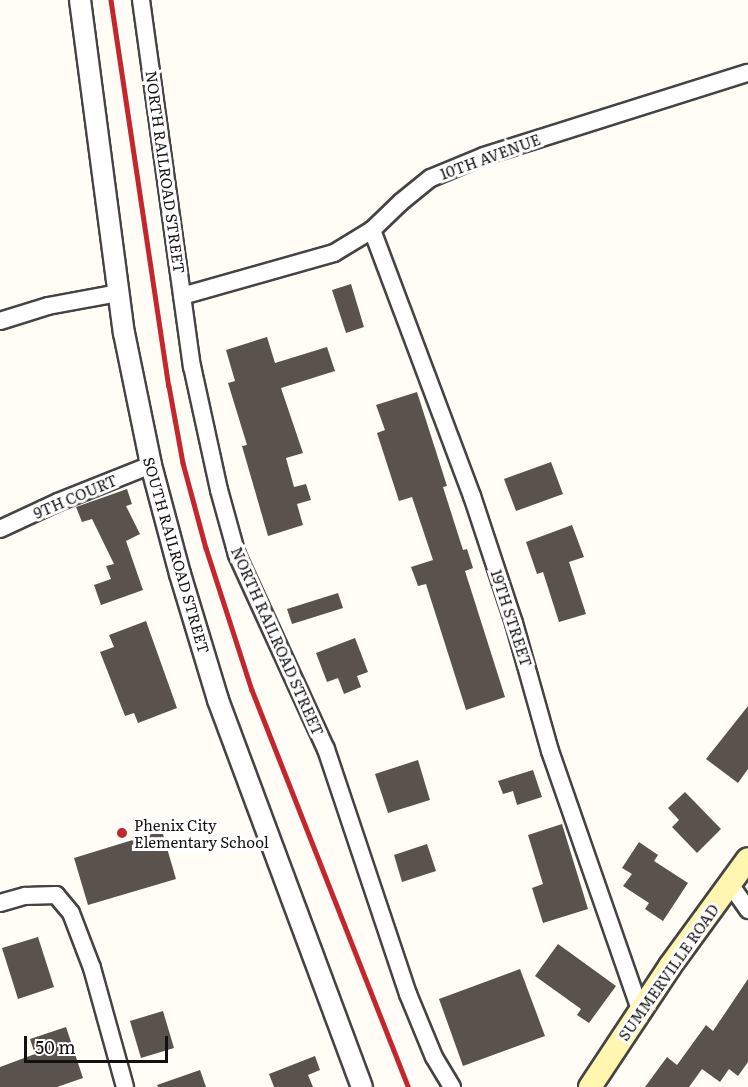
<!DOCTYPE html>
<html>
<head>
<meta charset="utf-8">
<style>
	body { margin:0 }
	#map { position:relative; width:748px; height:1087px; overflow:hidden; background:#fffdf5; font-family:Literata,serif }
	div>[style] { position:absolute }
	[style*='--x'] { left:calc(var(--x)*1px); top:calc(var(--y)*1px); width:calc(var(--w)*1px); rotate:calc(var(--a)*1deg) }
	.building>* { inset:0; background:#5a524d }
	.roads { filter:drop-shadow(2px 0 #444) drop-shadow(-2px 0 #444) drop-shadow(0 2px #444) drop-shadow(0 -2px #444) }
	.minor>* { height:16px; margin:-8px; padding:0 8px; transform-origin:8px; border-radius:8px; background:#fff }
	.tertiary>* { height:20px; margin:-10px; padding:0 10px; transform-origin:10px; border-radius:10px; background:#fff }
	.secondary>* { height:22px; margin:-11px; padding:0 11px; transform-origin:11px; border-radius:11px; background:#fff6b0 }
	.rail>* { height:4.5px; margin:-2.25px; padding:0 2.25px; transform-origin:2.25px; border-radius:2.25px; background:#c4262e }
	.dots>* { width:16px; height:16px; translate:-50% -50%; box-sizing:border-box; border:3px solid #fff; border-radius:50% }
	span { translate:-50% -50%; white-space:nowrap; text-align:center; line-height:1.15; -webkit-text-stroke:6px #fff; paint-order:stroke }
	.street-label { font-size:15px; color:#111 }
	.poi-label { font-size:15px; color:#111 }
	.left { translate:0 -50%; text-align:left }
	.scale { position:absolute; left:24px; top:1036px; width:144px; height:27px; box-sizing:border-box; border:3px solid #111; border-top:0; padding-left:8px; font-size:18px; line-height:21px; white-space:nowrap; color:#111; -webkit-text-stroke:4px #fff; paint-order:stroke }
</style>
</head>
<body>
<div id="map">
	<div class="building">
		<i style="clip-path:polygon(351px 284px,364px 327px,346px 333px,332px 290px)"></i>
		<i style="clip-path:polygon(267px 337px,275px 363px,327px 347px,335px 371px,281px 388px,303px 453px,286px 458px,294px 487px,306px 484px,311px 500px,297px 504px,303px 525px,268px 536px,242px 446px,247px 445px,228px 383px,235px 381px,226px 350px)"></i>
		<i style="clip-path:polygon(417px 392px,447px 486px,443px 487px,463px 550px,467px 549px,473px 568px,465px 571px,505px 697px,466px 710px,426px 584px,418px 586px,411px 567px,433px 560px,412px 497px,399px 501px,377px 433px,385px 430px,376px 405px)"></i>
		<i style="clip-path:polygon(551px 462px,563px 494px,516px 511px,504px 479px)"></i>
		<i style="clip-path:polygon(127px 489px,132px 504px,126px 506px,140px 534px,126px 541px,143px 590px,101px 605px,94px 585px,111px 579px,106px 566px,114px 564px,92px 519px,82px 522px,76px 507px)"></i>
		<i style="clip-path:polygon(572px 525px,584px 557px,569px 562px,586px 614px,559px 622px,543px 572px,537px 574px,526px 542px)"></i>
		<i style="clip-path:polygon(338px 593px,343px 608px,292px 624px,287px 609px)"></i>
		<i style="clip-path:polygon(146px 621px,177px 708px,138px 723px,134px 713px,125px 716px,100px 652px,114px 647px,109px 635px)"></i>
		<i style="clip-path:polygon(355px 638px,368px 672px,357px 676px,361px 687px,344px 694px,338px 678px,327px 682px,316px 653px)"></i>
		<i style="clip-path:polygon(748px 706px,748px 769px,738px 783px,706px 759px)"></i>
		<i style="clip-path:polygon(418px 760px,430px 800px,388px 813px,375px 774px)"></i>
		<i style="clip-path:polygon(533px 770px,542px 797px,517px 805px,513px 791px,503px 794px,498px 781px)"></i>
		<i style="clip-path:polygon(685px 792px,721px 829px,697px 853px,672px 827px,679px 820px,668px 808px)"></i>
		<i style="clip-path:polygon(562px 824px,588px 909px,543px 923px,532px 888px,543px 884px,528px 835px)"></i>
		<i style="clip-path:polygon(162px 831px,176px 879px,88px 905px,74px 858px)"></i>
		<i style="clip-path:polygon(639px 842px,658px 855px,654px 861px,688px 883px,663px 921px,645px 909px,649px 903px,623px 886px,632px 874px,622px 868px)"></i>
		<i style="clip-path:polygon(427px 844px,436px 871px,402px 882px,394px 855px)"></i>
		<i style="clip-path:polygon(38px 937px,54px 987px,18px 999px,2px 948px)"></i>
		<i style="clip-path:polygon(558px 944px,616px 986px,589px 1023px,577px 1015px,581px 1009px,535px 976px)"></i>
		<i style="clip-path:polygon(520px 969px,545px 1036px,463px 1066px,439px 999px)"></i>
		<i style="clip-path:polygon(748px 979px,748px 1062px,738px 1076px,729px 1069px,720px 1082px,702px 1069px,689px 1087px,645px 1087px,667px 1057px,677px 1065px,706px 1025px,713px 1031px)"></i>
		<i style="clip-path:polygon(163px 1011px,174px 1048px,141px 1058px,130px 1021px)"></i>
		<i style="clip-path:polygon(66px 1027px,83px 1078px,57px 1087px,0 1087px,0 1067px,35px 1054px,30px 1039px)"></i>
		<i style="clip-path:polygon(315px 1056px,320px 1070px,308px 1075px,313px 1087px,274px 1087px,269px 1074px)"></i>
		<i style="clip-path:polygon(200px 1070px,206px 1087px,158px 1087px,157px 1085px)"></i>
	</div>
	<div class="roads">
		<div class="minor">
			<i style="--x:141;--y:0;--w:370;--a:82.1"></i>
			<i style="--x:192;--y:366;--w:127;--a:77.7"></i>
			<i style="--x:219;--y:490;--w:67;--a:74.5"></i>
			<i style="--x:237;--y:555;--w:213;--a:65.4"></i>
			<i style="--x:326;--y:749;--w:258;--a:71.5"></i>
			<i style="--x:408;--y:994;--w:68;--a:67.6"></i>
			<i style="--x:434;--y:1057;--w:35;--a:59"></i>
			<i style="--x:372;--y:230;--w:284;--a:69.4"></i>
			<i style="--x:472;--y:496;--w:134;--a:71.7"></i>
			<i style="--x:514;--y:623;--w:133;--a:74.3"></i>
			<i style="--x:550;--y:751;--w:274;--a:70.8"></i>
			<i style="--x:182;--y:296;--w:158;--a:-15.8"></i>
			<i style="--x:334;--y:253;--w:44;--a:-31.2"></i>
			<i style="--x:372;--y:230;--w:40;--a:-44"></i>
			<i style="--x:401;--y:202;--w:38;--a:-39"></i>
			<i style="--x:431;--y:178;--w:57;--a:-22.5"></i>
			<i style="--x:484;--y:156;--w:277;--a:-17.5"></i>
			<i style="--x:0;--y:321;--w:50;--a:-17.4"></i>
			<i style="--x:48;--y:306;--w:71;--a:-10.5"></i>
			<i style="--x:0;--y:529;--w:64;--a:-25"></i>
			<i style="--x:58;--y:502;--w:100;--a:-21.7"></i>
			<i style="--x:730;--y:884;--w:32;--a:55"></i>
			<i style="--x:0;--y:903;--w:26;--a:-16"></i>
			<i style="--x:25;--y:896;--w:31;--a:-2"></i>
			<i style="--x:56;--y:895;--w:23;--a:50"></i>
			<i style="--x:71;--y:913;--w:59;--a:69.1"></i>
			<i style="--x:92;--y:968;--w:123;--a:74.5"></i>
		</div>
		<div class="tertiary">
			<i style="--x:80;--y:0;--w:336;--a:82.5"></i>
			<i style="--x:124;--y:333;--w:135;--a:78.4"></i>
			<i style="--x:151;--y:465;--w:113;--a:75.1"></i>
			<i style="--x:180;--y:574;--w:132;--a:73.2"></i>
			<i style="--x:218;--y:700;--w:413;--a:69.6"></i>
		</div>
		<div class="secondary">
			<i style="--x:590;--y:1087;--w:145;--a:-56.5"></i>
			<i style="--x:670;--y:966;--w:132;--a:-53.9"></i>
		</div>
	</div>
	<div class="rail">
		<i style="--x:111;--y:0;--w:390;--a:81.5"></i>
		<i style="--x:169;--y:386;--w:78;--a:79.7"></i>
		<i style="--x:183;--y:463;--w:88;--a:74.9"></i>
		<i style="--x:206;--y:548;--w:149;--a:72.1"></i>
		<i style="--x:252;--y:690;--w:427;--a:68.5"></i>
	</div>
	<div class="dots">
		<i style="left:122px;top:833px;background:#c4262e"></i>
	</div>
	<div class="street-label">
		<span style="left:490px;top:156px;rotate:-20deg">10TH AVENUE</span>
		<span style="left:166px;top:172px;rotate:82deg">NORTH RAILROAD STREET</span>
		<span style="left:75px;top:496px;rotate:-23deg">9TH COURT</span>
		<span style="left:177px;top:555px;rotate:74deg">SOUTH RAILROAD STREET</span>
		<span style="left:512px;top:618px;rotate:72deg">19TH STREET</span>
		<span style="left:278px;top:641px;rotate:66deg">NORTH RAILROAD STREET</span>
		<span style="left:668px;top:972px;rotate:-55deg">SUMMERVILLE ROAD</span>
	</div>
	<div class="poi-label">
		<span class="left" style="left:134px;top:833px">Phenix City<br>Elementary School</span>
	</div>
	<div class="scale">50 m</div>
</div>
</body>
</html>
